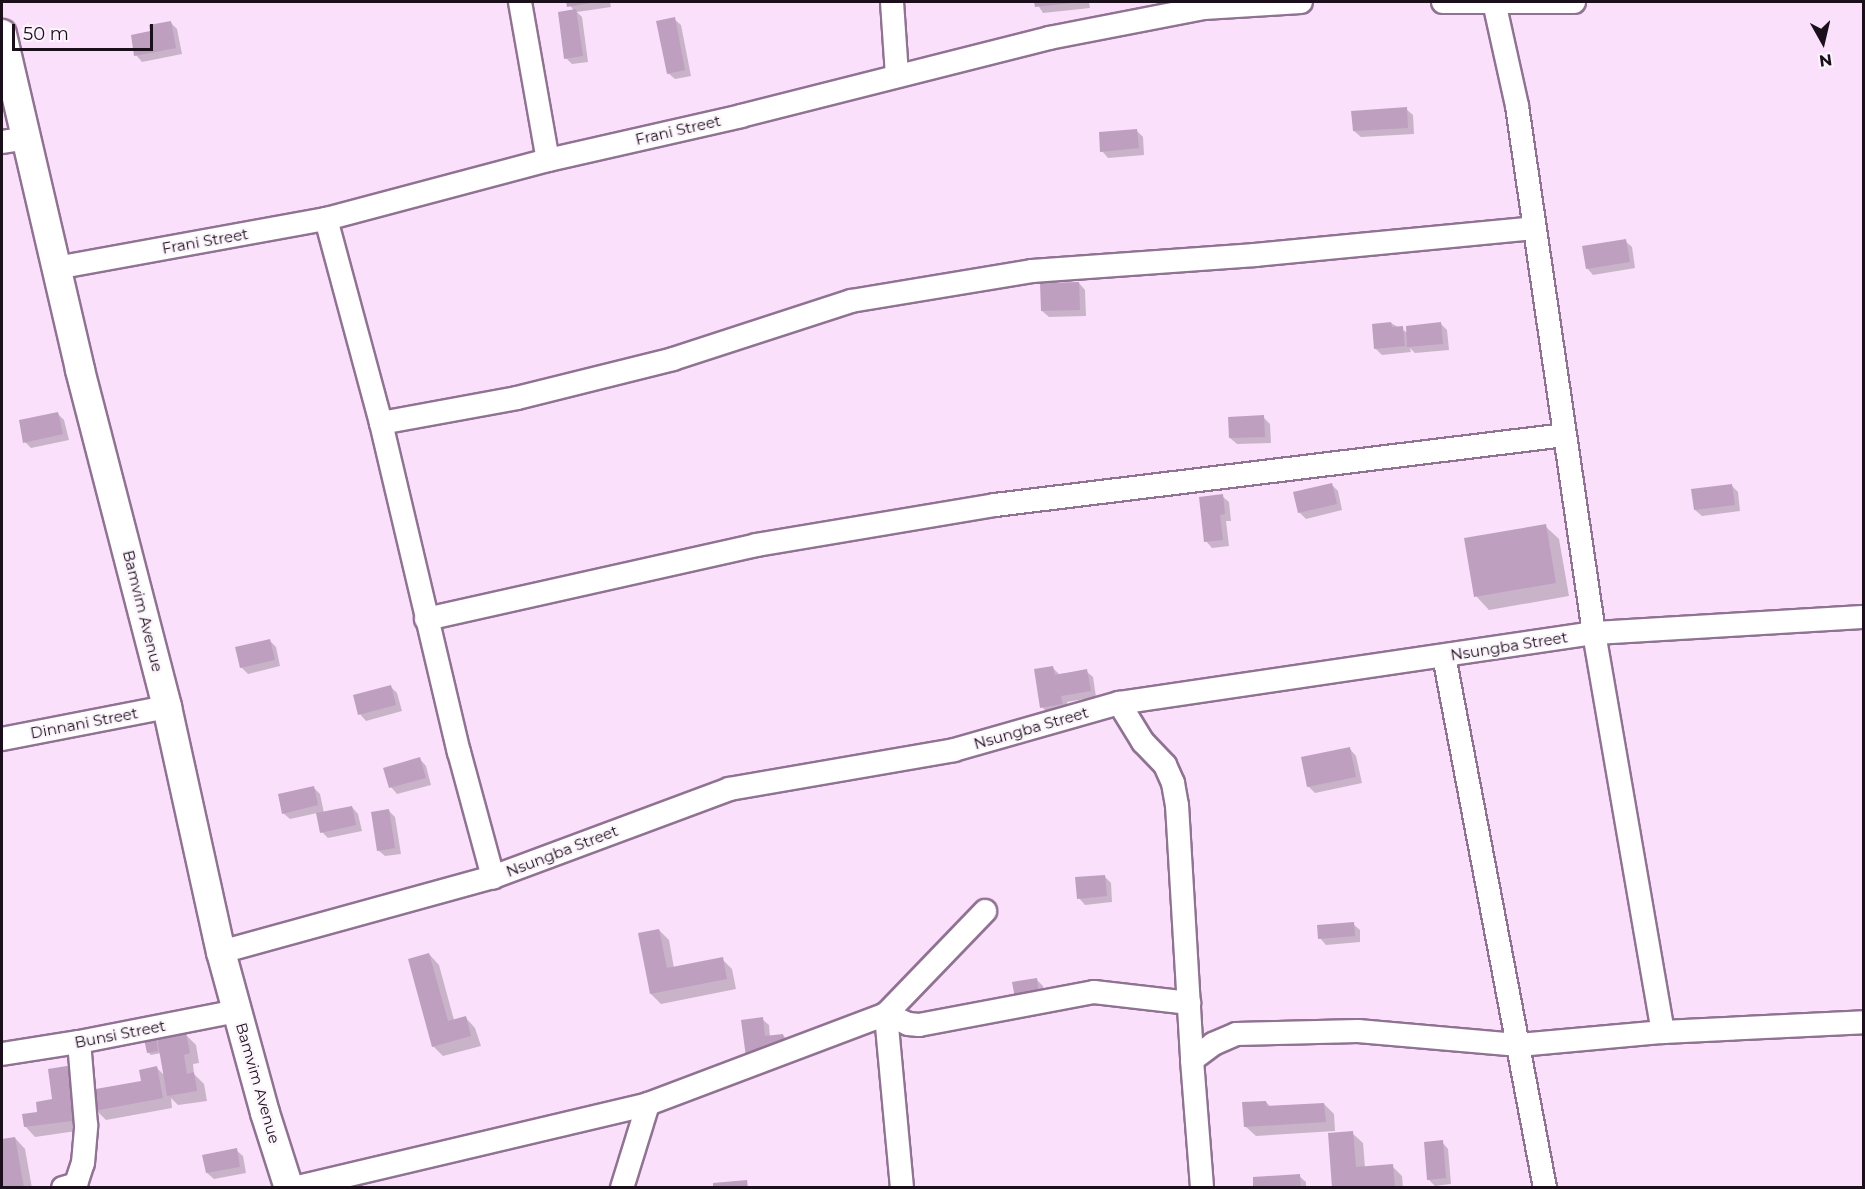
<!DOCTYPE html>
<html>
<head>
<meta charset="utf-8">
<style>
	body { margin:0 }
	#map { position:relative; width:1865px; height:1189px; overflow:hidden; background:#fbe0fc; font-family:Montserrat,sans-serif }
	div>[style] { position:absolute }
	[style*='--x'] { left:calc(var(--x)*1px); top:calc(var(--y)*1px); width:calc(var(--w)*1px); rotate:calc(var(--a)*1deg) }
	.shadow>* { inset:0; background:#0003 }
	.building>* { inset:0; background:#be9fc0 }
	.roads { filter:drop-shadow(2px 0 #907292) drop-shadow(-2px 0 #907292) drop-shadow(0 2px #907292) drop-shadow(0 -2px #907292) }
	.minor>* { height:22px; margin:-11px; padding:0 11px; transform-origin:11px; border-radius:11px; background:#fff }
	.tertiary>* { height:28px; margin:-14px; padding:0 14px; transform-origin:14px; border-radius:14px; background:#fff }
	span { translate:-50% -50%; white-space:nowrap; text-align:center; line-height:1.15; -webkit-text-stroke:4.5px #fcf5fc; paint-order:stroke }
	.street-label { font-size:15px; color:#1a0f1b }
	.frame { position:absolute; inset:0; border:3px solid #1a0f1b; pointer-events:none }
	.north { position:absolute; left:1793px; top:12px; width:60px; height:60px; -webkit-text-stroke:4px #fcf5fc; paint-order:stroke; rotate:172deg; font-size:16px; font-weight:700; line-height:24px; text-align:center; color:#1a0f1b }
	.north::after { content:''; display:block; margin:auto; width:21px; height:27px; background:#1a0f1b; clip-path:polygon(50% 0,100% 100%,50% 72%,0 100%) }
	.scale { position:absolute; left:12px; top:24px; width:141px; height:27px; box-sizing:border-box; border:3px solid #1a0f1b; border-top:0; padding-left:8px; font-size:18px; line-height:21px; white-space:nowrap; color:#1a0f1b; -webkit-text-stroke:4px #fcf5fc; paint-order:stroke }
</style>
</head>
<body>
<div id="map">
	<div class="shadow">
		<i style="clip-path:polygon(568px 2px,610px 2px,611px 7px,577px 12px,582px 17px,588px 62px,572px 64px,566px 58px,574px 11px)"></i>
		<i style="clip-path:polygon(1036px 2px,1089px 2px,1090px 8px,1043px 13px)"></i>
		<i style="clip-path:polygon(674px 19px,681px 25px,691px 76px,675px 79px,668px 73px)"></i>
		<i style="clip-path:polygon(170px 22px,177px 29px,182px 54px,142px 62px,136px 55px)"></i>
		<i style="clip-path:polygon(1406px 109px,1413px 115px,1414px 134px,1361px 137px,1354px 131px)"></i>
		<i style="clip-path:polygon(1137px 131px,1143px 137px,1144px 155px,1108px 158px,1102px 151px)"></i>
		<i style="clip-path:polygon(1625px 241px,1632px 247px,1635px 268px,1593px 275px,1587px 268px)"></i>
		<i style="clip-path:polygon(1079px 283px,1085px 290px,1086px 316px,1049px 317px,1042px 311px)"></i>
		<i style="clip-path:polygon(1391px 323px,1408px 333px,1441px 324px,1447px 330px,1449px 350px,1415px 353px,1410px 348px,1411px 352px,1382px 355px,1375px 348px)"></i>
		<i style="clip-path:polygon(58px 414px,64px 420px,69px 440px,31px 448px,25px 442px)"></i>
		<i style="clip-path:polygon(1263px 417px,1270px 424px,1271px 443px,1237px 444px,1230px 438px)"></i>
		<i style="clip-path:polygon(1331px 484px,1338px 491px,1342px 510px,1306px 519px,1299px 512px)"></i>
		<i style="clip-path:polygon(1731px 485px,1738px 492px,1740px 511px,1702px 516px,1695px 510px)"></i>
		<i style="clip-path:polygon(1222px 496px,1229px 502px,1231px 521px,1226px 521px,1229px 546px,1212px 548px,1206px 541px)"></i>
		<i style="clip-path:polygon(1545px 526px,1559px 539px,1569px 596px,1489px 610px,1476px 596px)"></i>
		<i style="clip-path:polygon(270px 641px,276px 647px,280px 666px,248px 674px,241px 667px)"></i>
		<i style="clip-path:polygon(1053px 668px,1059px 674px,1086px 671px,1093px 677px,1096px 697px,1067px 702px,1068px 710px,1048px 713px,1042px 707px)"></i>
		<i style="clip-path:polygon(390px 686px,397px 693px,402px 711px,366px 721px,360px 714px)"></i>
		<i style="clip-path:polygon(1350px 749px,1356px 756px,1362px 783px,1315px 793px,1308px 786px)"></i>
		<i style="clip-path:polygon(420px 759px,426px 766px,431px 785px,397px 794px,391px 787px)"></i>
		<i style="clip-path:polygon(313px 787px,320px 794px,324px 813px,352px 807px,358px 814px,362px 831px,328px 838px,322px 832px,317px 813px,290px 819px,283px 813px)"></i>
		<i style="clip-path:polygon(388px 810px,395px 817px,401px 854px,385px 856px,378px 850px)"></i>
		<i style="clip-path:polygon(1104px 876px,1111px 883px,1112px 902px,1085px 905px,1079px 898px)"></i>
		<i style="clip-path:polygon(1353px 924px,1360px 930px,1360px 942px,1326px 945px,1320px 938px)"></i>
		<i style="clip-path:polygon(659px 930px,669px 940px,674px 968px,722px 959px,732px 969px,736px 989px,661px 1004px,651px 994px)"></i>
		<i style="clip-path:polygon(429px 954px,439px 965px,454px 1020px,465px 1017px,475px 1028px,481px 1046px,443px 1056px,433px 1046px)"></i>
		<i style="clip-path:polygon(1037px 980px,1043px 986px,1045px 1000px,1014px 983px)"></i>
		<i style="clip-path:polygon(762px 1019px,769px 1025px,770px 1037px,783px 1035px,789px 1042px,754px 1063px)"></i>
		<i style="clip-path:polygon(186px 1035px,196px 1045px,199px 1063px,193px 1064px,194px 1074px,204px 1084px,207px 1101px,178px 1105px,171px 1098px,172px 1108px,106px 1120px,96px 1110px,143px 1082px,157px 1068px,165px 1076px,161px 1053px,151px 1055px,148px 1052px,156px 1039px,160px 1043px)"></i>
		<i style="clip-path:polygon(54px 1101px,90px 1129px,35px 1137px,25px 1126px)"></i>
		<i style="clip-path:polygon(1266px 1102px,1271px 1107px,1324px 1104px,1334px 1114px,1335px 1131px,1256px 1136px,1245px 1126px)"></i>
		<i style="clip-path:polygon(1352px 1133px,1363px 1143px,1365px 1168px,1392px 1166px,1402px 1176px,1403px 1188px,1333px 1188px)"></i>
		<i style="clip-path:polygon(15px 1138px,25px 1149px,32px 1188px,2px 1188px,2px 1141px)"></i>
		<i style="clip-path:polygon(1442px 1142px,1448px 1149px,1451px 1184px,1435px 1186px,1428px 1179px)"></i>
		<i style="clip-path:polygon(236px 1150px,243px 1156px,246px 1173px,214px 1179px,207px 1173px)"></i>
		<i style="clip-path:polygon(1299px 1176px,1306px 1182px,1306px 1188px,1255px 1188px)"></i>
	</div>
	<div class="building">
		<i style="clip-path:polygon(566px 2px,591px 2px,591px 3px,567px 7px)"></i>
		<i style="clip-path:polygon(1034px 2px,1072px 2px,1072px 3px,1035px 7px)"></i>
		<i style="clip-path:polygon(576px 9px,583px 56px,564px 59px,558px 12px)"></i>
		<i style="clip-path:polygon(675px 17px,685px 70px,667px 74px,656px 21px)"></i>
		<i style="clip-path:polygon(171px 21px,176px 48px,134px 56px,131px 35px,150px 31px,149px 25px)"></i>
		<i style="clip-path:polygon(1407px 107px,1408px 128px,1353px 131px,1351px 111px)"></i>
		<i style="clip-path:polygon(1137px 129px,1139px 148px,1100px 152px,1099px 132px)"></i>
		<i style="clip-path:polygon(1626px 239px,1630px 262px,1586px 269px,1582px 246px)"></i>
		<i style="clip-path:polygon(1079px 282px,1080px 310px,1041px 311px,1040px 283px)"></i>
		<i style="clip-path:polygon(1391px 322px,1392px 327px,1403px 326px,1405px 346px,1374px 349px,1372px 324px)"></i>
		<i style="clip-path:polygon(1441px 322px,1443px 344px,1407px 347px,1406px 326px)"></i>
		<i style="clip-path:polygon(58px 412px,63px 434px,23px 443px,19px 420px)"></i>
		<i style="clip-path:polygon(1264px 415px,1265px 437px,1229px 438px,1228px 417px)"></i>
		<i style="clip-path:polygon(1332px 483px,1337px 504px,1298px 513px,1293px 492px)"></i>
		<i style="clip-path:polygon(1732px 484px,1735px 505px,1694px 510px,1691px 489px)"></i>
		<i style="clip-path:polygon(1223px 494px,1225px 514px,1220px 515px,1223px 540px,1204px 542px,1199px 497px)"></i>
		<i style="clip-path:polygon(1546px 524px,1556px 583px,1474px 597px,1464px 538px)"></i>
		<i style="clip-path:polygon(270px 639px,275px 660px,240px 668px,235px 647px)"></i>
		<i style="clip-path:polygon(1053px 666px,1055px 675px,1087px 669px,1091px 691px,1061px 696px,1063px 704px,1040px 708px,1034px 669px)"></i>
		<i style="clip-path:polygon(391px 685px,396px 705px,358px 715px,353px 695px)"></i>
		<i style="clip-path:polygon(1350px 747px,1356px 777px,1307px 787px,1301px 757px)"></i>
		<i style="clip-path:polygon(420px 757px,426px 778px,389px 788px,383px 768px)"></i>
		<i style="clip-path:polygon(314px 786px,318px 805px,282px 814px,278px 794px)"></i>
		<i style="clip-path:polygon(352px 806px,356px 825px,320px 833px,316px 813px)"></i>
		<i style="clip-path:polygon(389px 809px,395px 848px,377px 851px,371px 812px)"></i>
		<i style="clip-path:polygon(1105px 875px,1107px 896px,1077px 899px,1075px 877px)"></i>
		<i style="clip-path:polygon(1354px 922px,1355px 936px,1318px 939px,1317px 925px)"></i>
		<i style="clip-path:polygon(659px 929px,667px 968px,723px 957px,727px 979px,650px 994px,638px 933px)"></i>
		<i style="clip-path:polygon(429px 953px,448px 1021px,466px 1016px,471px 1036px,432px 1047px,408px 959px)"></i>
		<i style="clip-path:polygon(1037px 978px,1039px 994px,1015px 998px,1012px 982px)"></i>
		<i style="clip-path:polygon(763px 1017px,765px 1036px,783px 1034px,786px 1051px,746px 1057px,741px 1020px)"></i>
		<i style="clip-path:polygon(186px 1033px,190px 1053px,184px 1055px,187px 1074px,194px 1072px,197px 1091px,167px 1096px,157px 1038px)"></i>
		<i style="clip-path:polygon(156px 1037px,158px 1051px,147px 1053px,144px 1039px)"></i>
		<i style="clip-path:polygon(73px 1065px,80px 1120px,24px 1127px,22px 1114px,37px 1112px,36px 1102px,52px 1099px,48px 1069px)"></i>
		<i style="clip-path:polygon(157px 1066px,163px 1098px,94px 1111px,90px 1090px,141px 1081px,139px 1070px)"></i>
		<i style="clip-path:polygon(1266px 1101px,1267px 1106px,1324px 1103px,1326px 1122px,1244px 1127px,1242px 1102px)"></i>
		<i style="clip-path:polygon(1353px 1131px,1356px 1167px,1393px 1164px,1395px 1188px,1332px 1188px,1328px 1133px)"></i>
		<i style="clip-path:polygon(15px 1137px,24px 1188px,2px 1188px,2px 1139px)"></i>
		<i style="clip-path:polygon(1443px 1140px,1446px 1178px,1427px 1180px,1424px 1142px)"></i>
		<i style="clip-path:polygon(237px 1148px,240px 1167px,206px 1173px,202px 1155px)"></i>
		<i style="clip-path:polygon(1300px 1174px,1301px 1188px,1253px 1188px,1253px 1177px)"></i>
		<i style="clip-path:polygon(747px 1180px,748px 1188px,713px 1188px,713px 1183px)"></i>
	</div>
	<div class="roads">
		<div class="minor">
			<i style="--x:520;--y:2;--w:160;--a:80"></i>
			<i style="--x:892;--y:2;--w:74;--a:86.1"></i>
			<i style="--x:1443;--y:2;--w:131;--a:0"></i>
			<i style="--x:1494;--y:2;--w:107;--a:77.5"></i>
			<i style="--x:1517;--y:106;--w:533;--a:81.69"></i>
			<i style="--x:1594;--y:633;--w:405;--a:80.2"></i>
			<i style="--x:2;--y:142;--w:24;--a:-9"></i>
			<i style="--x:326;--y:219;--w:211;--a:74.9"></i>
			<i style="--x:381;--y:423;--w:338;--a:76.7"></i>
			<i style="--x:459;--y:752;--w:130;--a:74.8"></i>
			<i style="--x:56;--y:268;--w:274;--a:-10.3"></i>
			<i style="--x:326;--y:219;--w:230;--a:-14.9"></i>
			<i style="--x:548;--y:160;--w:198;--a:-12.8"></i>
			<i style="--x:741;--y:116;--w:318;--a:-14.2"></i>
			<i style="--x:1049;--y:38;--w:158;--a:-11"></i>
			<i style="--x:1204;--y:8;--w:97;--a:-3.5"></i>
			<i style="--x:381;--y:423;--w:138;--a:-10.4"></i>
			<i style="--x:517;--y:398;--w:161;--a:-14"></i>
			<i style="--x:673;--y:359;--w:187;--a:-18"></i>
			<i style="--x:851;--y:301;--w:183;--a:-9.4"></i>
			<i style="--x:1032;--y:271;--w:224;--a:-4.1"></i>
			<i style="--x:1255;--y:255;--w:280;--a:-5.5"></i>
			<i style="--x:426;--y:619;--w:338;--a:-12.6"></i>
			<i style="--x:756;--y:545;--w:242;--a:-9.5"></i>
			<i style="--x:995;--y:505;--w:574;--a:-7"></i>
			<i style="--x:1444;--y:656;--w:542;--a:79.25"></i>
			<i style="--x:1119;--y:703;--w:46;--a:58.4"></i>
			<i style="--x:1143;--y:742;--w:32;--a:46"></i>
			<i style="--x:1165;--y:765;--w:20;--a:66"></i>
			<i style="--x:1173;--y:783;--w:22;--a:80"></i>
			<i style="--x:1177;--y:805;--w:255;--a:86.6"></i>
			<i style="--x:1192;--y:1060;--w:128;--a:85.5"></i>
			<i style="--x:2;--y:739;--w:168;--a:-11"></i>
			<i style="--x:221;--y:952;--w:282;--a:-15.4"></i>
			<i style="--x:493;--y:877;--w:252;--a:-20.4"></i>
			<i style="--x:729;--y:789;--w:228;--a:-9.8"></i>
			<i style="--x:954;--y:750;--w:172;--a:-15.9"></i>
			<i style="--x:1119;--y:703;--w:480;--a:-8.4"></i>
			<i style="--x:1594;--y:633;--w:270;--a:-3.4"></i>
			<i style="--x:2;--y:1054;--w:78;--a:-8.9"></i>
			<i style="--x:79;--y:1042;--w:161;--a:-11.1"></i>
			<i style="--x:1192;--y:1060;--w:26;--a:-37"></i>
			<i style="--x:1213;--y:1044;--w:25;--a:-23"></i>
			<i style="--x:1236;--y:1034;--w:122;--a:-1.4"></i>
			<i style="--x:1358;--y:1031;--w:162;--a:5"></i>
			<i style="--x:1519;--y:1045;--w:145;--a:-5.2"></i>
			<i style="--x:1663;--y:1032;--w:201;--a:-2.8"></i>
			<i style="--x:63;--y:1188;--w:14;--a:-17"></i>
			<i style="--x:76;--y:1184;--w:22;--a:-72"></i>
			<i style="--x:83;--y:1163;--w:38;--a:-85"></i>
			<i style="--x:86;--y:1125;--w:83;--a:-94.8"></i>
			<i style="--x:294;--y:1188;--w:364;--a:-13.3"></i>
			<i style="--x:648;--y:1104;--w:254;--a:-20.7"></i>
			<i style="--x:886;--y:1014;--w:24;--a:24"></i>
			<i style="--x:908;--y:1024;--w:11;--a:5"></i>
			<i style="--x:919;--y:1025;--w:178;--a:-10.7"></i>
			<i style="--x:1094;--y:992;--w:96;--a:6.6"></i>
			<i style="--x:622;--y:1188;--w:88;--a:-72.8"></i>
			<i style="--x:902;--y:1188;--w:175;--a:-95.3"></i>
			<i style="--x:886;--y:1014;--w:143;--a:-46.1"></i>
		</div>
		<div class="tertiary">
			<i style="--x:2;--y:34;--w:345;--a:76.9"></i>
			<i style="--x:80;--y:370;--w:348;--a:75.5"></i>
			<i style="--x:167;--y:707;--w:251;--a:77.6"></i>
			<i style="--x:221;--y:952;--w:167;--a:74.7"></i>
			<i style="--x:265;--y:1113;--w:79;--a:72.3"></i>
		</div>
	</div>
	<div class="street-label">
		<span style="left:678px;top:130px;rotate:-13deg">Frani Street</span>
		<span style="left:205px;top:241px;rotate:-10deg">Frani Street</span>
		<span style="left:143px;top:611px;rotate:76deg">Bamvim Avenue</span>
		<span style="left:1509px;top:646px;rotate:-9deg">Nsungba Street</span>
		<span style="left:84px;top:723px;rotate:-11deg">Dinnani Street</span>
		<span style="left:1031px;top:728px;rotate:-16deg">Nsungba Street</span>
		<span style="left:562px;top:851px;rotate:-21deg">Nsungba Street</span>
		<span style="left:120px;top:1034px;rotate:-11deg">Bunsi Street</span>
		<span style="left:258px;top:1083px;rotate:74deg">Bamvim Avenue</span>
	</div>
	<div class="frame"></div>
	<div class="north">N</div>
	<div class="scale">50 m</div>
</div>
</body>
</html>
